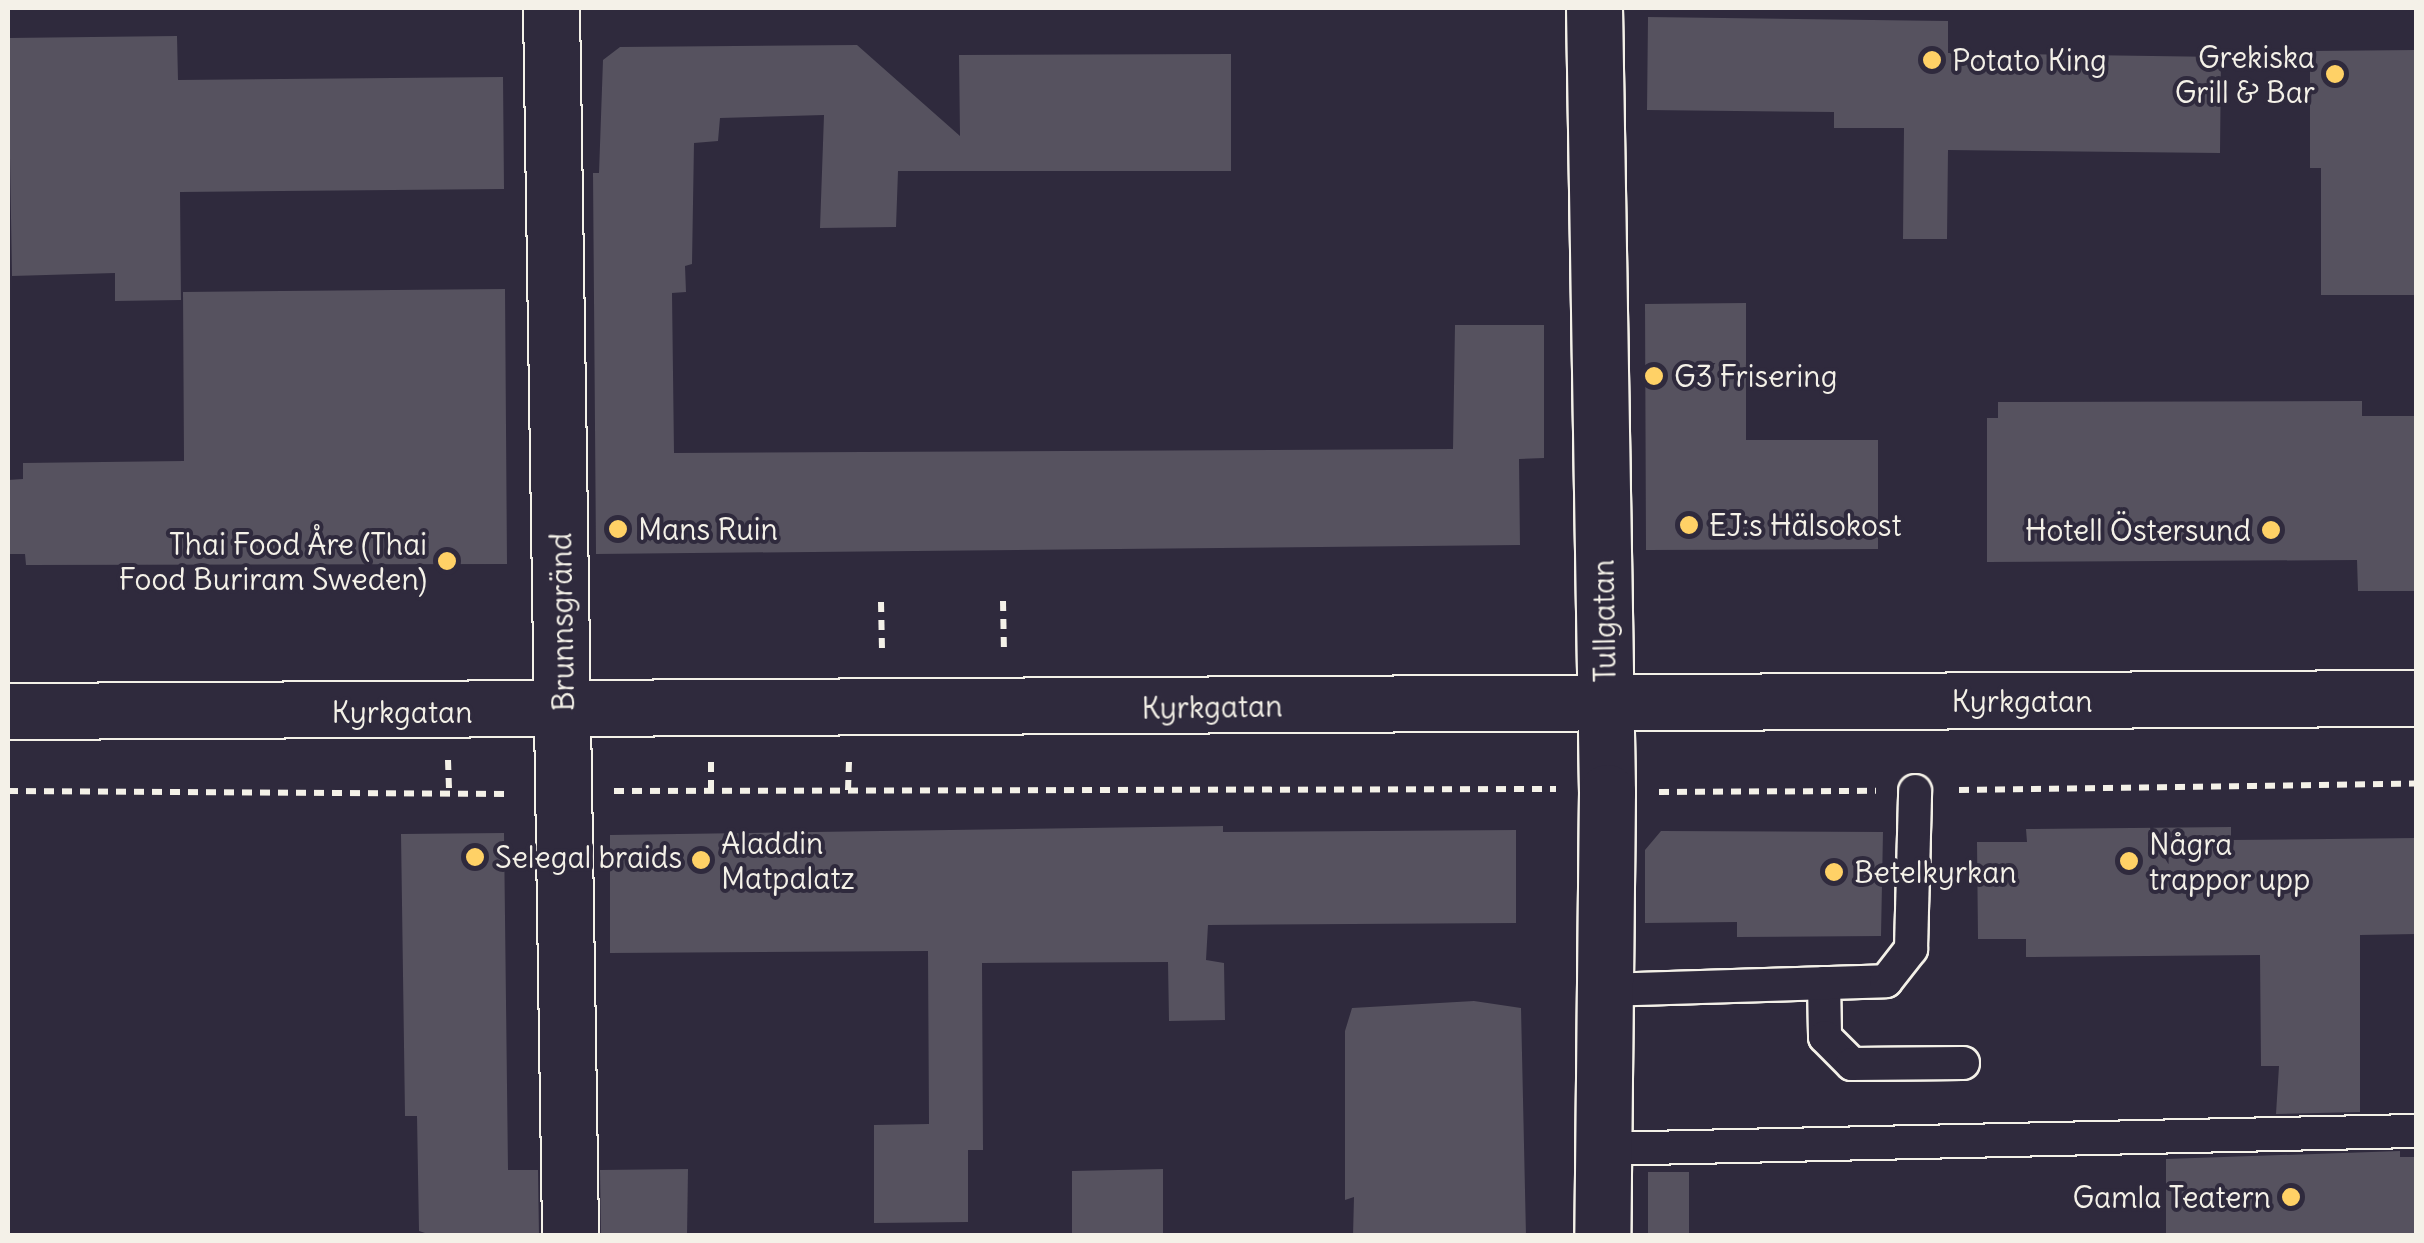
<!DOCTYPE html>
<html>
<head>
<meta charset="utf-8">
<style>
	body { margin:0 }
	#map { position:relative; width:2424px; height:1243px; overflow:hidden; background:#2f2a3d; font-family:Delius,sans-serif }
	div>[style] { position:absolute }
	[style*='--x'] { left:calc(var(--x)*1px); top:calc(var(--y)*1px); width:calc(var(--w)*1px); rotate:calc(var(--a)*1deg) }
	.building>* { inset:0; background:#56525f }
	.path>* { height:6px; margin-top:-3px; transform-origin:0; background:repeating-linear-gradient(90deg,#f4f1e8 0 10px,transparent 0 18px) }
	.roads { filter:drop-shadow(2px 0 #f4f1e8) drop-shadow(-2px 0 #f4f1e8) drop-shadow(0 2px #f4f1e8) drop-shadow(0 -2px #f4f1e8) }
	.service>* { height:32px; margin:-16px; padding:0 16px; transform-origin:16px; border-radius:16px; background:#2f2a3d }
	.minor>* { height:55px; margin:-27.5px; padding:0 27.5px; transform-origin:27.5px; border-radius:27.5px; background:#2f2a3d }
	.dots>* { width:28px; height:28px; translate:-50% -50%; box-sizing:border-box; border:5px solid #2f2a3d; border-radius:50% }
	span { translate:-50% -50%; white-space:nowrap; text-align:center; line-height:1.15; -webkit-text-stroke:8px #2f2a3d; paint-order:stroke }
	.poi-label { font-size:30px; color:#f4f1e8 }
	.right { translate:-100% -50%; text-align:right }
	.left { translate:0 -50%; text-align:left }
	.street-label { font-size:30px; color:#f4f1e8 }
	.frame { position:absolute; inset:0; border:10px solid #f4f1e8; pointer-events:none }
</style>
</head>
<body>
<div id="map">
	<div class="building">
		<i style="clip-path:polygon(1648px 17px,1948px 21px,1948px 53px,2221px 57px,2220px 153px,1948px 150px,1947px 239px,1903px 239px,1904px 128px,1834px 128px,1834px 112px,1647px 110px)"></i>
		<i style="clip-path:polygon(177px 36px,178px 80px,503px 77px,504px 189px,180px 192px,181px 300px,115px 301px,115px 273px,12px 276px,8px 38px)"></i>
		<i style="clip-path:polygon(857px 45px,960px 136px,959px 55px,1231px 54px,1231px 171px,898px 171px,896px 227px,820px 228px,824px 115px,720px 118px,718px 141px,694px 143px,692px 264px,685px 266px,686px 292px,672px 293px,674px 453px,1453px 449px,1455px 325px,1544px 325px,1544px 458px,1519px 459px,1520px 545px,596px 554px,593px 173px,599px 173px,603px 60px,620px 47px)"></i>
		<i style="clip-path:polygon(2416px 50px,2416px 295px,2321px 295px,2321px 168px,2310px 168px,2310px 51px)"></i>
		<i style="clip-path:polygon(505px 289px,507px 564px,26px 565px,25px 554px,8px 554px,8px 480px,23px 479px,23px 463px,184px 461px,183px 292px)"></i>
		<i style="clip-path:polygon(1746px 303px,1746px 440px,1878px 440px,1878px 549px,1646px 550px,1645px 304px)"></i>
		<i style="clip-path:polygon(2362px 401px,2362px 416px,2416px 416px,2416px 591px,2358px 591px,2357px 560px,1987px 562px,1987px 418px,1998px 418px,1998px 402px)"></i>
		<i style="clip-path:polygon(1223px 826px,1223px 832px,1516px 830px,1516px 923px,1208px 925px,1206px 960px,1224px 963px,1225px 1020px,1169px 1021px,1168px 962px,982px 963px,983px 1150px,968px 1150px,968px 1222px,874px 1223px,874px 1125px,929px 1124px,928px 951px,610px 953px,610px 835px)"></i>
		<i style="clip-path:polygon(2231px 827px,2231px 840px,2416px 838px,2416px 934px,2360px 935px,2360px 1112px,2276px 1114px,2279px 1066px,2261px 1066px,2260px 955px,2026px 957px,2026px 939px,1978px 939px,1977px 842px,2027px 842px,2026px 829px)"></i>
		<i style="clip-path:polygon(1661px 831px,1883px 832px,1881px 936px,1737px 937px,1737px 922px,1645px 923px,1645px 850px)"></i>
		<i style="clip-path:polygon(504px 833px,508px 1170px,538px 1170px,539px 1236px,434px 1236px,419px 1231px,417px 1116px,405px 1116px,401px 834px)"></i>
		<i style="clip-path:polygon(1474px 1001px,1521px 1008px,1526px 1236px,1353px 1236px,1354px 1197px,1345px 1200px,1345px 1031px,1352px 1008px)"></i>
		<i style="clip-path:polygon(2400px 1151px,2400px 1157px,2416px 1157px,2416px 1236px,2166px 1236px,2166px 1159px)"></i>
		<i style="clip-path:polygon(688px 1169px,687px 1236px,601px 1236px,600px 1170px)"></i>
		<i style="clip-path:polygon(1163px 1169px,1163px 1236px,1072px 1236px,1072px 1171px)"></i>
		<i style="clip-path:polygon(1648px 1172px,1689px 1172px,1689px 1236px,1648px 1236px)"></i>
	</div>
	<div class="path">
		<i style="--x:1003;--y:601;--w:50;--a:88.9"></i>
		<i style="--x:881;--y:602;--w:49;--a:88.8"></i>
		<i style="--x:448;--y:760;--w:34;--a:88"></i>
		<i style="--x:711;--y:762;--w:28;--a:90"></i>
		<i style="--x:848;--y:790;--w:32;--a:-88"></i>
		<i style="--x:1959;--y:790;--w:457;--a:-0.8"></i>
		<i style="--x:8;--y:791;--w:503;--a:0.34"></i>
		<i style="--x:614;--y:791;--w:942;--a:-0.12"></i>
		<i style="--x:1659;--y:792;--w:217;--a:-0.3"></i>
	</div>
	<div class="roads">
		<div class="service">
			<i style="--x:1824;--y:983;--w:54;--a:88.9"></i>
			<i style="--x:1825;--y:1037;--w:38;--a:45"></i>
			<i style="--x:1852;--y:1064;--w:111;--a:-0.5"></i>
			<i style="--x:1604;--y:990;--w:282;--a:-1.8"></i>
			<i style="--x:1886;--y:981;--w:41;--a:-52"></i>
			<i style="--x:1911;--y:949;--w:158;--a:-88.5"></i>
			<i style="--x:1602;--y:1149;--w:814;--a:-1.27"></i>
		</div>
		<div class="minor">
			<i style="--x:551;--y:8;--w:1228;--a:89.11"></i>
			<i style="--x:1594;--y:8;--w:784;--a:89.05"></i>
			<i style="--x:1607;--y:792;--w:444;--a:90.6"></i>
			<i style="--x:8;--y:711;--w:2408;--a:-0.31"></i>
		</div>
	</div>
	<div class="dots">
		<i style="left:1932px;top:60px;background:#ffd166"></i>
		<i style="left:2335px;top:74px;background:#ffd166"></i>
		<i style="left:1654px;top:376px;background:#ffd166"></i>
		<i style="left:1689px;top:525px;background:#ffd166"></i>
		<i style="left:618px;top:529px;background:#ffd166"></i>
		<i style="left:2271px;top:530px;background:#ffd166"></i>
		<i style="left:447px;top:561px;background:#ffd166"></i>
		<i style="left:475px;top:857px;background:#ffd166"></i>
		<i style="left:701px;top:860px;background:#ffd166"></i>
		<i style="left:2129px;top:861px;background:#ffd166"></i>
		<i style="left:1834px;top:872px;background:#ffd166"></i>
		<i style="left:2291px;top:1197px;background:#ffd166"></i>
	</div>
	<div class="poi-label">
		<span class="right" style="left:2315px;top:74px">Grekiska<br>Grill &amp; Bar</span>
		<span class="left" style="left:1952px;top:60px">Potato King</span>
		<span class="left" style="left:1674px;top:376px">G3 Frisering</span>
		<span class="left" style="left:1709px;top:525px">EJ:s Hälsokost</span>
		<span class="left" style="left:638px;top:529px">Mans Ruin</span>
		<span class="right" style="left:2251px;top:530px">Hotell Östersund</span>
		<span class="right" style="left:427px;top:561px">Thai Food Åre (Thai<br>Food Buriram Sweden)</span>
		<span class="left" style="left:721px;top:860px">Aladdin<br>Matpalatz</span>
		<span class="left" style="left:2149px;top:861px">Några<br>trappor upp</span>
		<span class="left" style="left:495px;top:857px">Selegal braids</span>
		<span class="left" style="left:1854px;top:872px">Betelkyrkan</span>
		<span class="right" style="left:2271px;top:1197px">Gamla Teatern</span>
	</div>
	<div class="street-label">
		<span style="left:1604px;top:621px;rotate:-91deg">Tullgatan</span>
		<span style="left:562px;top:622px;rotate:-91deg">Brunnsgränd</span>
		<span style="left:2022px;top:701px">Kyrkgatan</span>
		<span style="left:1212px;top:707px;rotate:-1deg">Kyrkgatan</span>
		<span style="left:402px;top:712px">Kyrkgatan</span>
	</div>
	<div class="frame"></div>
</div>
</body>
</html>
